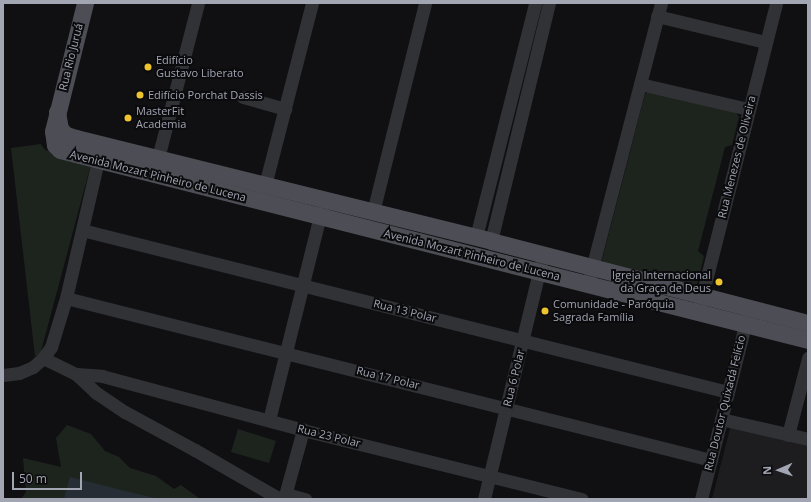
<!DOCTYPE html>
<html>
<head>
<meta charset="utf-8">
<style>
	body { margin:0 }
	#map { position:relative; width:811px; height:502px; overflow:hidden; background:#101012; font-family:"Open Sans",sans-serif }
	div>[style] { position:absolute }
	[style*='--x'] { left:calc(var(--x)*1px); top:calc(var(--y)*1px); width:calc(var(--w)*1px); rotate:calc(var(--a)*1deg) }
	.built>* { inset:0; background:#1d1c1f }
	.green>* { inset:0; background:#1d241e }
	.water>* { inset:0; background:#272d35 }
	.minor>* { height:13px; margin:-6.5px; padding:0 6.5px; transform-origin:6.5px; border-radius:6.5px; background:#313236 }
	.major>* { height:17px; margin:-8.5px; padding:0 8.5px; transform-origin:8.5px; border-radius:8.5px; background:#4d4e55 }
	.dots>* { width:11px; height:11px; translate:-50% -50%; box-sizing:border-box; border:2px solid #0b0b0d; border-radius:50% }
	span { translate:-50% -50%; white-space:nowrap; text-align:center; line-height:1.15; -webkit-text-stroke:4px #0b0b0d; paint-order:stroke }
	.street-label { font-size:11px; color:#a2a5b2 }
	.poi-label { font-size:11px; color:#a2a5b2 }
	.left { translate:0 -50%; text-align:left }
	.right { translate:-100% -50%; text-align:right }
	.frame { position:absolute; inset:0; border:4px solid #a2a5b2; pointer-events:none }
	.north { position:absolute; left:759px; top:450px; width:40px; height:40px; -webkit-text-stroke:3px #0b0b0d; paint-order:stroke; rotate:268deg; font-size:11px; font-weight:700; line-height:16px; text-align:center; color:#a2a5b2 }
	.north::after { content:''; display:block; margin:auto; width:14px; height:18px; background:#a2a5b2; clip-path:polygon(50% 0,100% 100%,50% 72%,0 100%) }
	.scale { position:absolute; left:12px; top:472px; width:70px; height:18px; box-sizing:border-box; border:2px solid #a2a5b2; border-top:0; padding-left:5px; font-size:12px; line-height:14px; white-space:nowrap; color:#a2a5b2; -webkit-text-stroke:3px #0b0b0d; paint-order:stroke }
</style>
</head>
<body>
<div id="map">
	<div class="built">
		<i style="clip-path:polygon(731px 425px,808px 444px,808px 499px,712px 499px)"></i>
	</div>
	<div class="green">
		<i style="clip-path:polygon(652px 89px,734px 110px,739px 117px,732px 145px,725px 147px,698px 251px,704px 256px,696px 289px,607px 268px,602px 260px,645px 94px)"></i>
		<i style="clip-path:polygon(41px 144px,45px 150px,91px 164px,40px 355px,35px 356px,11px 148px)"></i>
		<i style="clip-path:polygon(67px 425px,91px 434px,105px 451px,119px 457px,130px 468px,156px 476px,174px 489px,181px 485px,200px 499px,21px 499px,26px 492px,23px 458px,61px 467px,56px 438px)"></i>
		<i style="clip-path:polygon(238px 429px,276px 441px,269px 463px,231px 452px)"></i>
	</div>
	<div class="water">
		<i style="clip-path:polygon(70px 477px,125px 491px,155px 498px,64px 499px)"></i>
	</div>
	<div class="minor">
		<i style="--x:657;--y:16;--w:111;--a:13.5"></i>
		<i style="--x:640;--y:84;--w:111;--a:13"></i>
		<i style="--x:243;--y:97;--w:44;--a:15.9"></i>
		<i style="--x:158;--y:158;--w:160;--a:-75.5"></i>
		<i style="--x:265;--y:185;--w:188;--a:-75.5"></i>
		<i style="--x:373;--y:212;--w:215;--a:-76"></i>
		<i style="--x:82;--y:230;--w:666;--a:14.08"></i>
		<i style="--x:476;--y:237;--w:241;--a:-75.8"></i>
		<i style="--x:491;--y:241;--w:245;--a:-76.3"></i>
		<i style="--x:590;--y:276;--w:282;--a:-75.4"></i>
		<i style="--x:66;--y:298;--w:665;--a:14.1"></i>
		<i style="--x:700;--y:304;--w:310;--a:-75.8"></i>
		<i style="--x:43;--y:358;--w:37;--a:26"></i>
		<i style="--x:76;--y:374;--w:26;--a:43"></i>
		<i style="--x:95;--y:392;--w:36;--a:34"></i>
		<i style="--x:125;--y:412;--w:80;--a:28.5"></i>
		<i style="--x:195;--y:450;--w:98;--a:30"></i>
		<i style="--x:76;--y:374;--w:26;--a:4"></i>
		<i style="--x:102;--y:376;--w:208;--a:15"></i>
		<i style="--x:303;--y:430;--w:287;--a:13.9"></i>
		<i style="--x:3;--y:375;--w:16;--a:-7"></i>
		<i style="--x:19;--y:373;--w:15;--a:-23"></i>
		<i style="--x:33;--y:367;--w:13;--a:-42"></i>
		<i style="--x:43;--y:358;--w:14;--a:-54"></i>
		<i style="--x:51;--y:347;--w:51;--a:-73"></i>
		<i style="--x:66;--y:298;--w:150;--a:-76.9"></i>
		<i style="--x:721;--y:419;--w:89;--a:12.9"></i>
		<i style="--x:269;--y:420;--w:219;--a:-76"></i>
		<i style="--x:788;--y:435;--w:80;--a:-75.4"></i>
		<i style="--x:286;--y:494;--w:20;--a:15"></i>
		<i style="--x:284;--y:499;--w:72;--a:-74.6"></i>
		<i style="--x:484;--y:499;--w:250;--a:-76.4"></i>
		<i style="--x:701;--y:499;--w:188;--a:-75.8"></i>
	</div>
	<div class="major">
		<i style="--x:85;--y:3;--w:132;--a:104"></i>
		<i style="--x:53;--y:131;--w:14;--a:82"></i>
		<i style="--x:55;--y:145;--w:7;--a:45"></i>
		<i style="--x:60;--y:150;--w:772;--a:14.25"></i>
		<i style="--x:57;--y:112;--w:17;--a:80"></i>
		<i style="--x:60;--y:129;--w:8;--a:45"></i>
		<i style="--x:66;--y:135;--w:10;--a:17"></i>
		<i style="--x:76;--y:138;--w:428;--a:13.9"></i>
		<i style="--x:491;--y:241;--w:327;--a:14.5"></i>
	</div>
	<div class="dots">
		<i style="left:148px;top:67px;background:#edc42d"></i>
		<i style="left:140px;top:95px;background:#edc42d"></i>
		<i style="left:128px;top:118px;background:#edc42d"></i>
		<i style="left:719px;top:282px;background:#edc42d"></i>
		<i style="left:545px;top:311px;background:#edc42d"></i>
	</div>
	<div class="street-label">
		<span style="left:71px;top:57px;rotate:-76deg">Rua Rio Juruá</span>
		<span style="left:737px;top:157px;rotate:-76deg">Rua Menezes de Oliveira</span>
		<span style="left:158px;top:176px;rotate:14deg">Avenida Mozart Pinheiro de Lucena</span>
		<span style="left:472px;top:255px;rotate:14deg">Avenida Mozart Pinheiro de Lucena</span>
		<span style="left:405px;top:311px;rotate:14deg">Rua 13 Polar</span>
		<span style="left:388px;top:378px;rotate:14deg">Rua 17 Polar</span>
		<span style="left:514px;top:378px;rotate:-76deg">Rua 6 Polar</span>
		<span style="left:725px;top:403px;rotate:-76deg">Rua Doutor Quixadá Felício</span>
		<span style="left:329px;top:436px;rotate:14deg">Rua 23 Polar</span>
	</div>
	<div class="poi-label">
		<span class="left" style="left:156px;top:67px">Edifício<br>Gustavo Liberato</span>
		<span class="left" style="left:148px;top:95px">Edifício Porchat Dassis</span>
		<span class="left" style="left:136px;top:118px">MasterFit<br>Academia</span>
		<span class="right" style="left:711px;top:282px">Igreja Internacional<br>da Graça de Deus</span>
		<span class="left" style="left:553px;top:311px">Comunidade - Paróquia<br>Sagrada Família</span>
	</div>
	<div class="frame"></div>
	<div class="north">N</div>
	<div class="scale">50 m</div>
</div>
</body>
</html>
